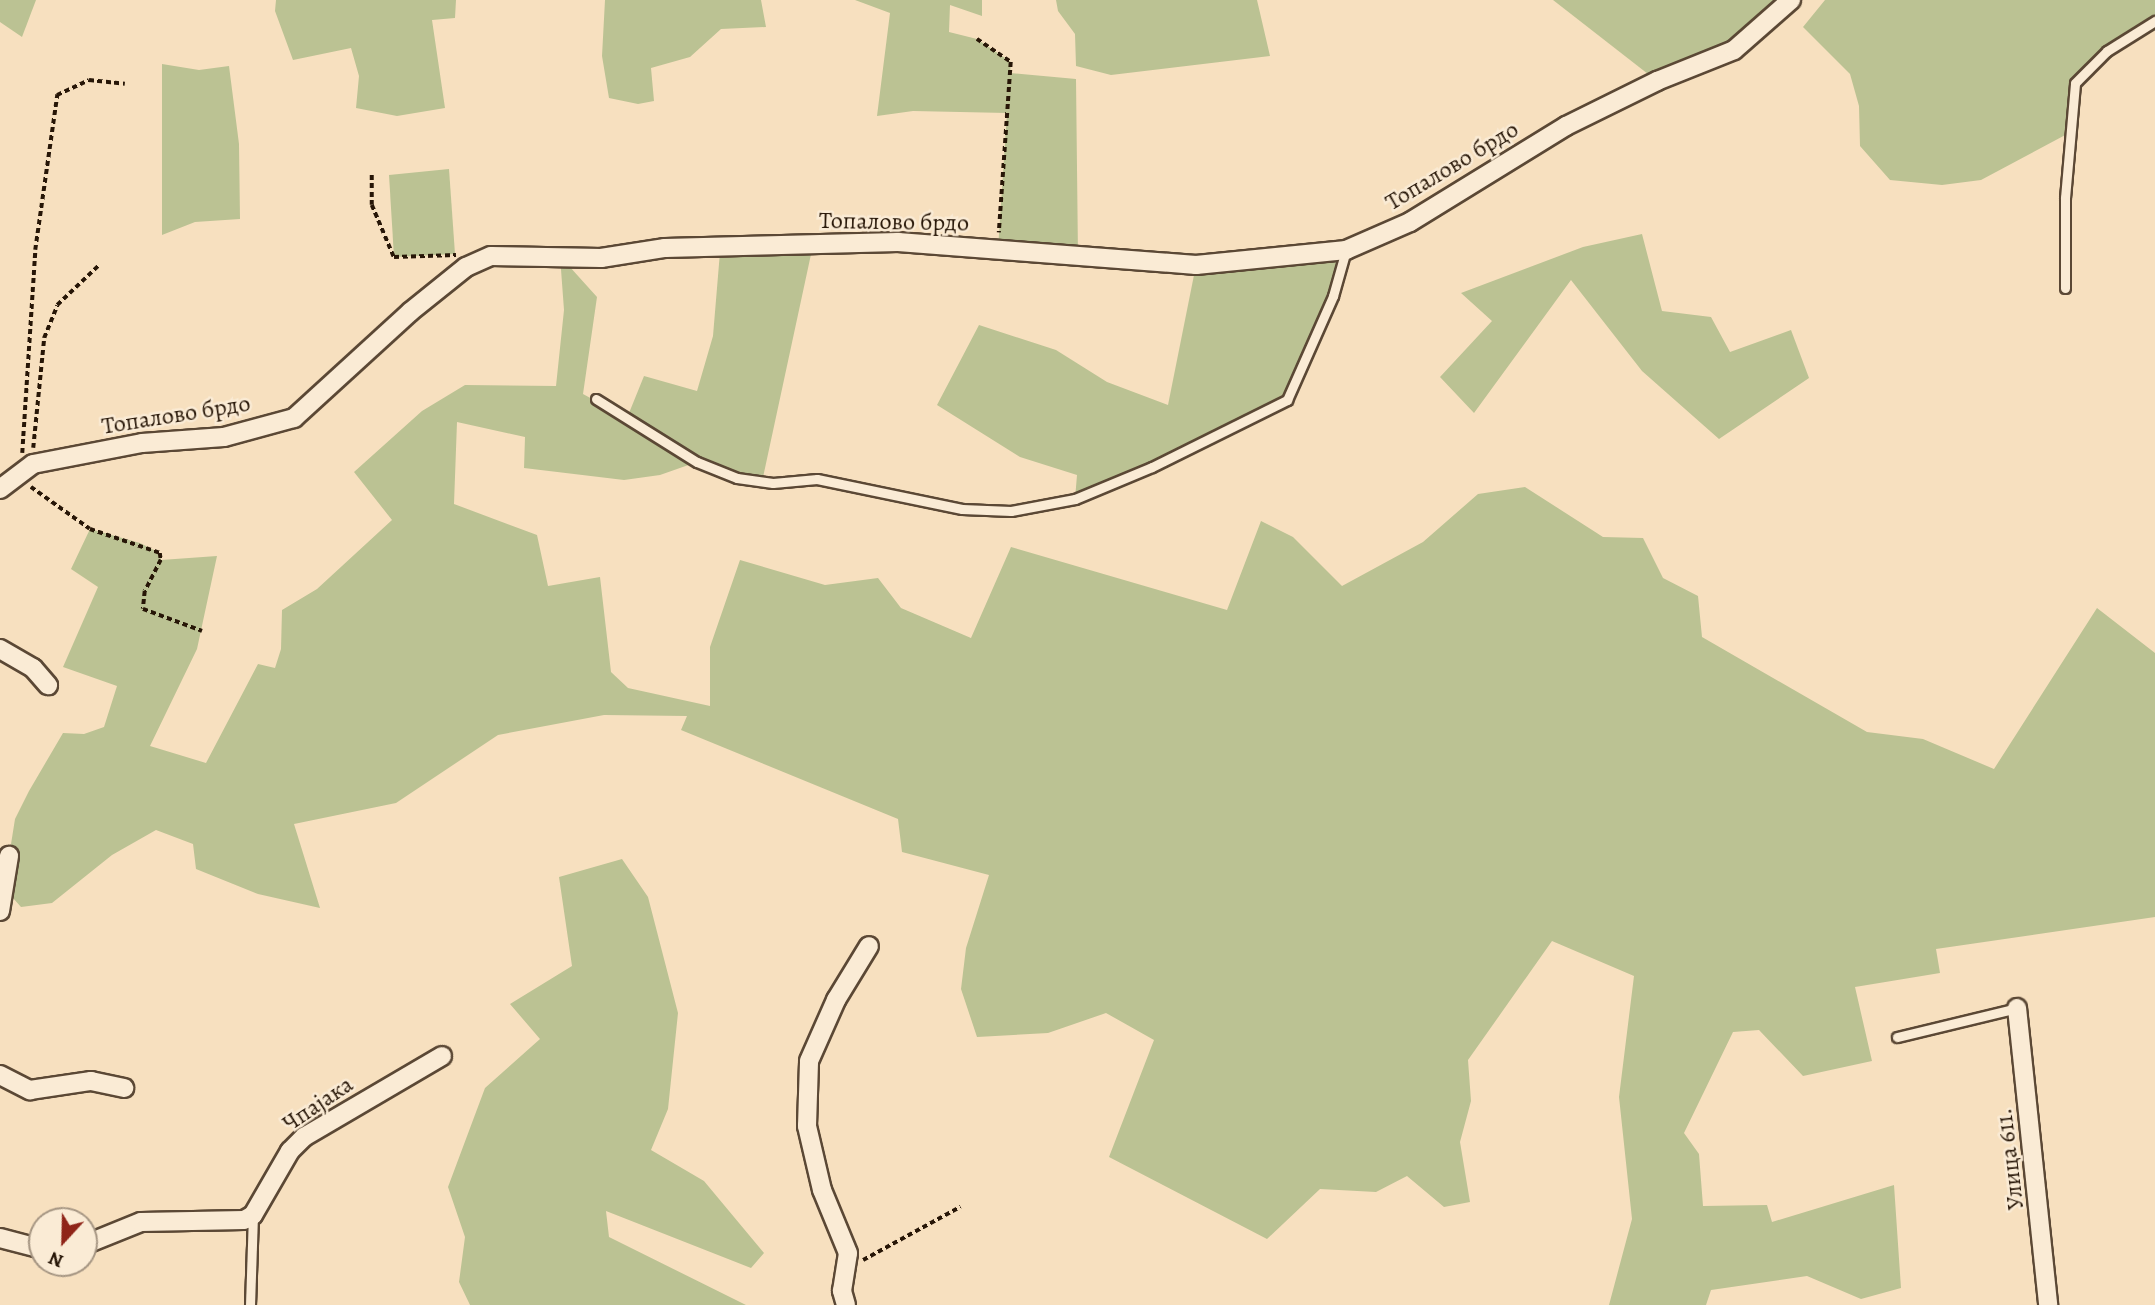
<!DOCTYPE html>
<html>
<head>
<meta charset="utf-8">
<style>
	body { margin:0 }
	#map { position:relative; width:2155px; height:1305px; overflow:hidden; background:#f7e0bf; font-family:Alegreya,serif }
	div>[style] { position:absolute }
	[style*='--x'] { left:calc(var(--x)*1px); top:calc(var(--y)*1px); width:calc(var(--w)*1px); rotate:calc(var(--a)*1deg) }
	.green>* { inset:0; background:#bbc293 }
	.path>* { height:3.5px; margin-top:-1.75px; transform-origin:0; background:repeating-linear-gradient(90deg,#271607 0 5px,transparent 0 8.5px) }
	.roads { filter:drop-shadow(2px 0 #5b4835) drop-shadow(-2px 0 #5b4835) drop-shadow(0 2px #5b4835) drop-shadow(0 -2px #5b4835) }
	.lane>* { height:9px; margin:-4.5px; padding:0 4.5px; transform-origin:4.5px; border-radius:4.5px; background:#faebd5 }
	.street>* { height:18px; margin:-9px; padding:0 9px; transform-origin:9px; border-radius:9px; background:#faebd5 }
	span { translate:-50% -50%; white-space:nowrap; text-align:center; line-height:1.15; -webkit-text-stroke:5px #faebd5; paint-order:stroke }
	.street-label { font-size:24px; color:#271607 }
	.north { position:absolute; left:28px; top:1207px; width:70px; height:70px; box-sizing:border-box; background:#faebd5; border:2px solid #a69683; border-radius:50%; rotate:202deg; font-size:19px; font-weight:700; line-height:28px; text-align:center; color:#271607 }
	.north::after { content:''; display:block; margin:auto; width:24px; height:32px; background:#8f2418; clip-path:polygon(50% 0,100% 100%,50% 72%,0 100%) }
</style>
</head>
<body>
<div id="map">
	<div class="green">
		<i style="clip-path:polygon(0 0,36px 0,22px 37px,0 22px)"></i>
		<i style="clip-path:polygon(276px 0,456px 0,455px 18px,432px 20px,445px 108px,397px 116px,356px 108px,359px 76px,351px 48px,293px 60px,275px 11px)"></i>
		<i style="clip-path:polygon(605px 0,761px 0,766px 27px,721px 29px,690px 57px,651px 68px,654px 101px,638px 104px,609px 98px,602px 56px)"></i>
		<i style="clip-path:polygon(855px 0,982px 0,982px 16px,950px 5px,949px 32px,977px 39px,1011px 62px,1010px 73px,1076px 79px,1078px 256px,998px 249px,1007px 113px,913px 111px,877px 116px,890px 13px)"></i>
		<i style="clip-path:polygon(1056px 0,1257px 0,1270px 56px,1111px 75px,1076px 66px,1075px 34px,1058px 11px)"></i>
		<i style="clip-path:polygon(1553px 0,1791px 0,1734px 50px,1657px 81px)"></i>
		<i style="clip-path:polygon(1825px 0,2155px 0,2155px 21px,2075px 83px,2069px 133px,1981px 180px,1942px 185px,1890px 180px,1860px 146px,1859px 106px,1850px 74px,1803px 27px)"></i>
		<i style="clip-path:polygon(162px 64px,199px 70px,229px 66px,239px 144px,240px 219px,195px 222px,162px 235px)"></i>
		<i style="clip-path:polygon(449px 169px,455px 254px,394px 257px,389px 175px)"></i>
		<i style="clip-path:polygon(1642px 234px,1662px 311px,1711px 317px,1730px 352px,1791px 330px,1809px 378px,1719px 439px,1642px 371px,1571px 280px,1474px 413px,1440px 377px,1492px 321px,1461px 293px,1583px 247px)"></i>
		<i style="clip-path:polygon(813px 245px,762px 482px,697px 462px,660px 475px,624px 480px,524px 468px,525px 437px,457px 422px,454px 504px,537px 535px,548px 586px,600px 577px,611px 672px,628px 688px,710px 706px,710px 647px,740px 560px,825px 585px,878px 578px,901px 608px,971px 638px,1011px 547px,1227px 610px,1261px 521px,1293px 537px,1342px 586px,1423px 542px,1478px 494px,1525px 487px,1603px 537px,1643px 538px,1663px 578px,1698px 596px,1702px 637px,1867px 732px,1923px 739px,1994px 769px,2097px 608px,2155px 653px,2155px 917px,1936px 949px,1940px 973px,1855px 987px,1872px 1061px,1803px 1076px,1759px 1030px,1733px 1032px,1684px 1133px,1699px 1154px,1703px 1206px,1767px 1205px,1772px 1222px,1894px 1185px,1901px 1288px,1861px 1299px,1807px 1276px,1711px 1290px,1706px 1305px,1609px 1305px,1632px 1219px,1619px 1097px,1634px 976px,1552px 941px,1468px 1060px,1471px 1101px,1460px 1142px,1470px 1202px,1444px 1207px,1407px 1176px,1376px 1192px,1320px 1189px,1267px 1239px,1109px 1157px,1154px 1040px,1106px 1013px,1048px 1033px,977px 1037px,961px 989px,966px 948px,989px 875px,902px 852px,898px 819px,681px 730px,687px 716px,604px 715px,498px 735px,396px 803px,294px 824px,320px 908px,258px 894px,196px 869px,193px 844px,156px 830px,112px 855px,52px 903px,21px 907px,4px 888px,15px 819px,29px 791px,63px 733px,84px 734px,104px 727px,117px 686px,63px 667px,98px 587px,71px 569px,90px 529px,140px 543px,160px 553px,161px 560px,217px 556px,197px 649px,150px 746px,206px 763px,258px 664px,275px 668px,281px 649px,282px 610px,317px 589px,392px 520px,354px 472px,422px 411px,465px 385px,556px 386px,564px 310px,560px 256px,597px 297px,583px 394px,627px 418px,644px 376px,697px 391px,713px 336px,720px 252px)"></i>
		<i style="clip-path:polygon(1346px 250px,1333px 296px,1287px 400px,1075px 499px,1077px 475px,1020px 457px,937px 405px,979px 325px,1056px 350px,1107px 382px,1168px 405px,1196px 265px)"></i>
		<i style="clip-path:polygon(622px 859px,648px 897px,678px 1013px,668px 1109px,651px 1150px,704px 1181px,764px 1253px,751px 1268px,606px 1211px,609px 1237px,746px 1305px,470px 1305px,459px 1282px,465px 1237px,448px 1187px,485px 1088px,540px 1039px,510px 1004px,572px 966px,559px 877px)"></i>
	</div>
	<div class="path">
		<i style="--x:977;--y:39;--w:41;--a:34.1"></i>
		<i style="--x:1011;--y:62;--w:171;--a:94"></i>
		<i style="--x:372;--y:175;--w:30;--a:90"></i>
		<i style="--x:372;--y:205;--w:56;--a:67.1"></i>
		<i style="--x:394;--y:257;--w:62;--a:-1.8"></i>
		<i style="--x:33;--y:448;--w:111;--a:-84.3"></i>
		<i style="--x:44;--y:338;--w:35;--a:-68"></i>
		<i style="--x:57;--y:305;--w:57;--a:-43.6"></i>
		<i style="--x:22;--y:453;--w:203;--a:-86.3"></i>
		<i style="--x:35;--y:250;--w:157;--a:-81.9"></i>
		<i style="--x:57;--y:95;--w:35;--a:-25"></i>
		<i style="--x:89;--y:80;--w:36;--a:6"></i>
		<i style="--x:31;--y:487;--w:72;--a:35.4"></i>
		<i style="--x:90;--y:529;--w:74;--a:18.9"></i>
		<i style="--x:160;--y:553;--w:7;--a:82"></i>
		<i style="--x:161;--y:560;--w:35;--a:117"></i>
		<i style="--x:145;--y:591;--w:18;--a:96"></i>
		<i style="--x:143;--y:609;--w:63;--a:20.4"></i>
		<i style="--x:863;--y:1260;--w:111;--a:-28.7"></i>
	</div>
	<div class="roads">
		<div class="lane">
			<i style="--x:2065;--y:288;--w:90;--a:-90"></i>
			<i style="--x:2065;--y:198;--w:115;--a:-85"></i>
			<i style="--x:2075;--y:83;--w:45;--a:-45"></i>
			<i style="--x:2107;--y:51;--w:57;--a:-32"></i>
			<i style="--x:596;--y:399;--w:119;--a:32"></i>
			<i style="--x:697;--y:462;--w:43;--a:21.8"></i>
			<i style="--x:737;--y:478;--w:36;--a:8"></i>
			<i style="--x:773;--y:483;--w:44;--a:-5.2"></i>
			<i style="--x:817;--y:479;--w:148;--a:11.7"></i>
			<i style="--x:962;--y:509;--w:49;--a:2.3"></i>
			<i style="--x:1011;--y:511;--w:65;--a:-10.6"></i>
			<i style="--x:1075;--y:499;--w:83;--a:-22.6"></i>
			<i style="--x:1152;--y:467;--w:151;--a:-26.4"></i>
			<i style="--x:1287;--y:400;--w:114;--a:-66.1"></i>
			<i style="--x:1333;--y:296;--w:48;--a:-74.2"></i>
			<i style="--x:1897;--y:1037;--w:123;--a:-13.6"></i>
			<i style="--x:250;--y:1305;--w:90;--a:-88.1"></i>
		</div>
		<div class="street">
			<i style="--x:0;--y:489;--w:41;--a:-37.1"></i>
			<i style="--x:33;--y:464;--w:111;--a:-10.9"></i>
			<i style="--x:142;--y:443;--w:82;--a:-4.2"></i>
			<i style="--x:224;--y:437;--w:73;--a:-15.2"></i>
			<i style="--x:294;--y:418;--w:157;--a:-42.4"></i>
			<i style="--x:410;--y:312;--w:72;--a:-38.8"></i>
			<i style="--x:466;--y:267;--w:27;--a:-24"></i>
			<i style="--x:491;--y:256;--w:110;--a:1"></i>
			<i style="--x:601;--y:258;--w:65;--a:-8.9"></i>
			<i style="--x:665;--y:248;--w:233;--a:-1.5"></i>
			<i style="--x:898;--y:242;--w:299;--a:4.4"></i>
			<i style="--x:1196;--y:265;--w:151;--a:-5.7"></i>
			<i style="--x:1346;--y:250;--w:70;--a:-23.6"></i>
			<i style="--x:1410;--y:222;--w:183;--a:-31.6"></i>
			<i style="--x:1566;--y:126;--w:102;--a:-26.3"></i>
			<i style="--x:1657;--y:81;--w:83;--a:-21.9"></i>
			<i style="--x:1734;--y:50;--w:76;--a:-41.3"></i>
			<i style="--x:0;--y:649;--w:38;--a:30"></i>
			<i style="--x:33;--y:668;--w:23;--a:49"></i>
			<i style="--x:0;--y:911;--w:56;--a:-80.7"></i>
			<i style="--x:2017;--y:1008;--w:299;--a:84"></i>
			<i style="--x:0;--y:1075;--w:34;--a:27"></i>
			<i style="--x:30;--y:1090;--w:62;--a:-8.4"></i>
			<i style="--x:91;--y:1081;--w:34;--a:12"></i>
			<i style="--x:0;--y:1238;--w:43;--a:14.7"></i>
			<i style="--x:84;--y:1245;--w:61;--a:-22"></i>
			<i style="--x:141;--y:1222;--w:103;--a:-1.1"></i>
			<i style="--x:244;--y:1220;--w:10;--a:-29"></i>
			<i style="--x:253;--y:1215;--w:74;--a:-60"></i>
			<i style="--x:290;--y:1151;--w:20;--a:-45"></i>
			<i style="--x:304;--y:1137;--w:160;--a:-30.4"></i>
			<i style="--x:846;--y:1305;--w:15;--a:-106"></i>
			<i style="--x:842;--y:1291;--w:38;--a:-81"></i>
			<i style="--x:848;--y:1253;--w:68;--a:-112.4"></i>
			<i style="--x:822;--y:1190;--w:66;--a:-103.2"></i>
			<i style="--x:807;--y:1126;--w:65;--a:-88.2"></i>
			<i style="--x:809;--y:1061;--w:67;--a:-66.1"></i>
			<i style="--x:836;--y:1000;--w:63;--a:-58.6"></i>
		</div>
	</div>
	<div class="street-label">
		<span style="left:1452px;top:166px;rotate:-31deg">Топалово брдо</span>
		<span style="left:894px;top:222px;rotate:1deg">Топалово брдо</span>
		<span style="left:176px;top:415px;rotate:-9deg">Топалово брдо</span>
		<span style="left:318px;top:1104px;rotate:-34deg">Чпајака</span>
		<span style="left:2010px;top:1159px;rotate:-97deg">Улица 611.</span>
	</div>
	<div class="north">N</div>
</div>
</body>
</html>
